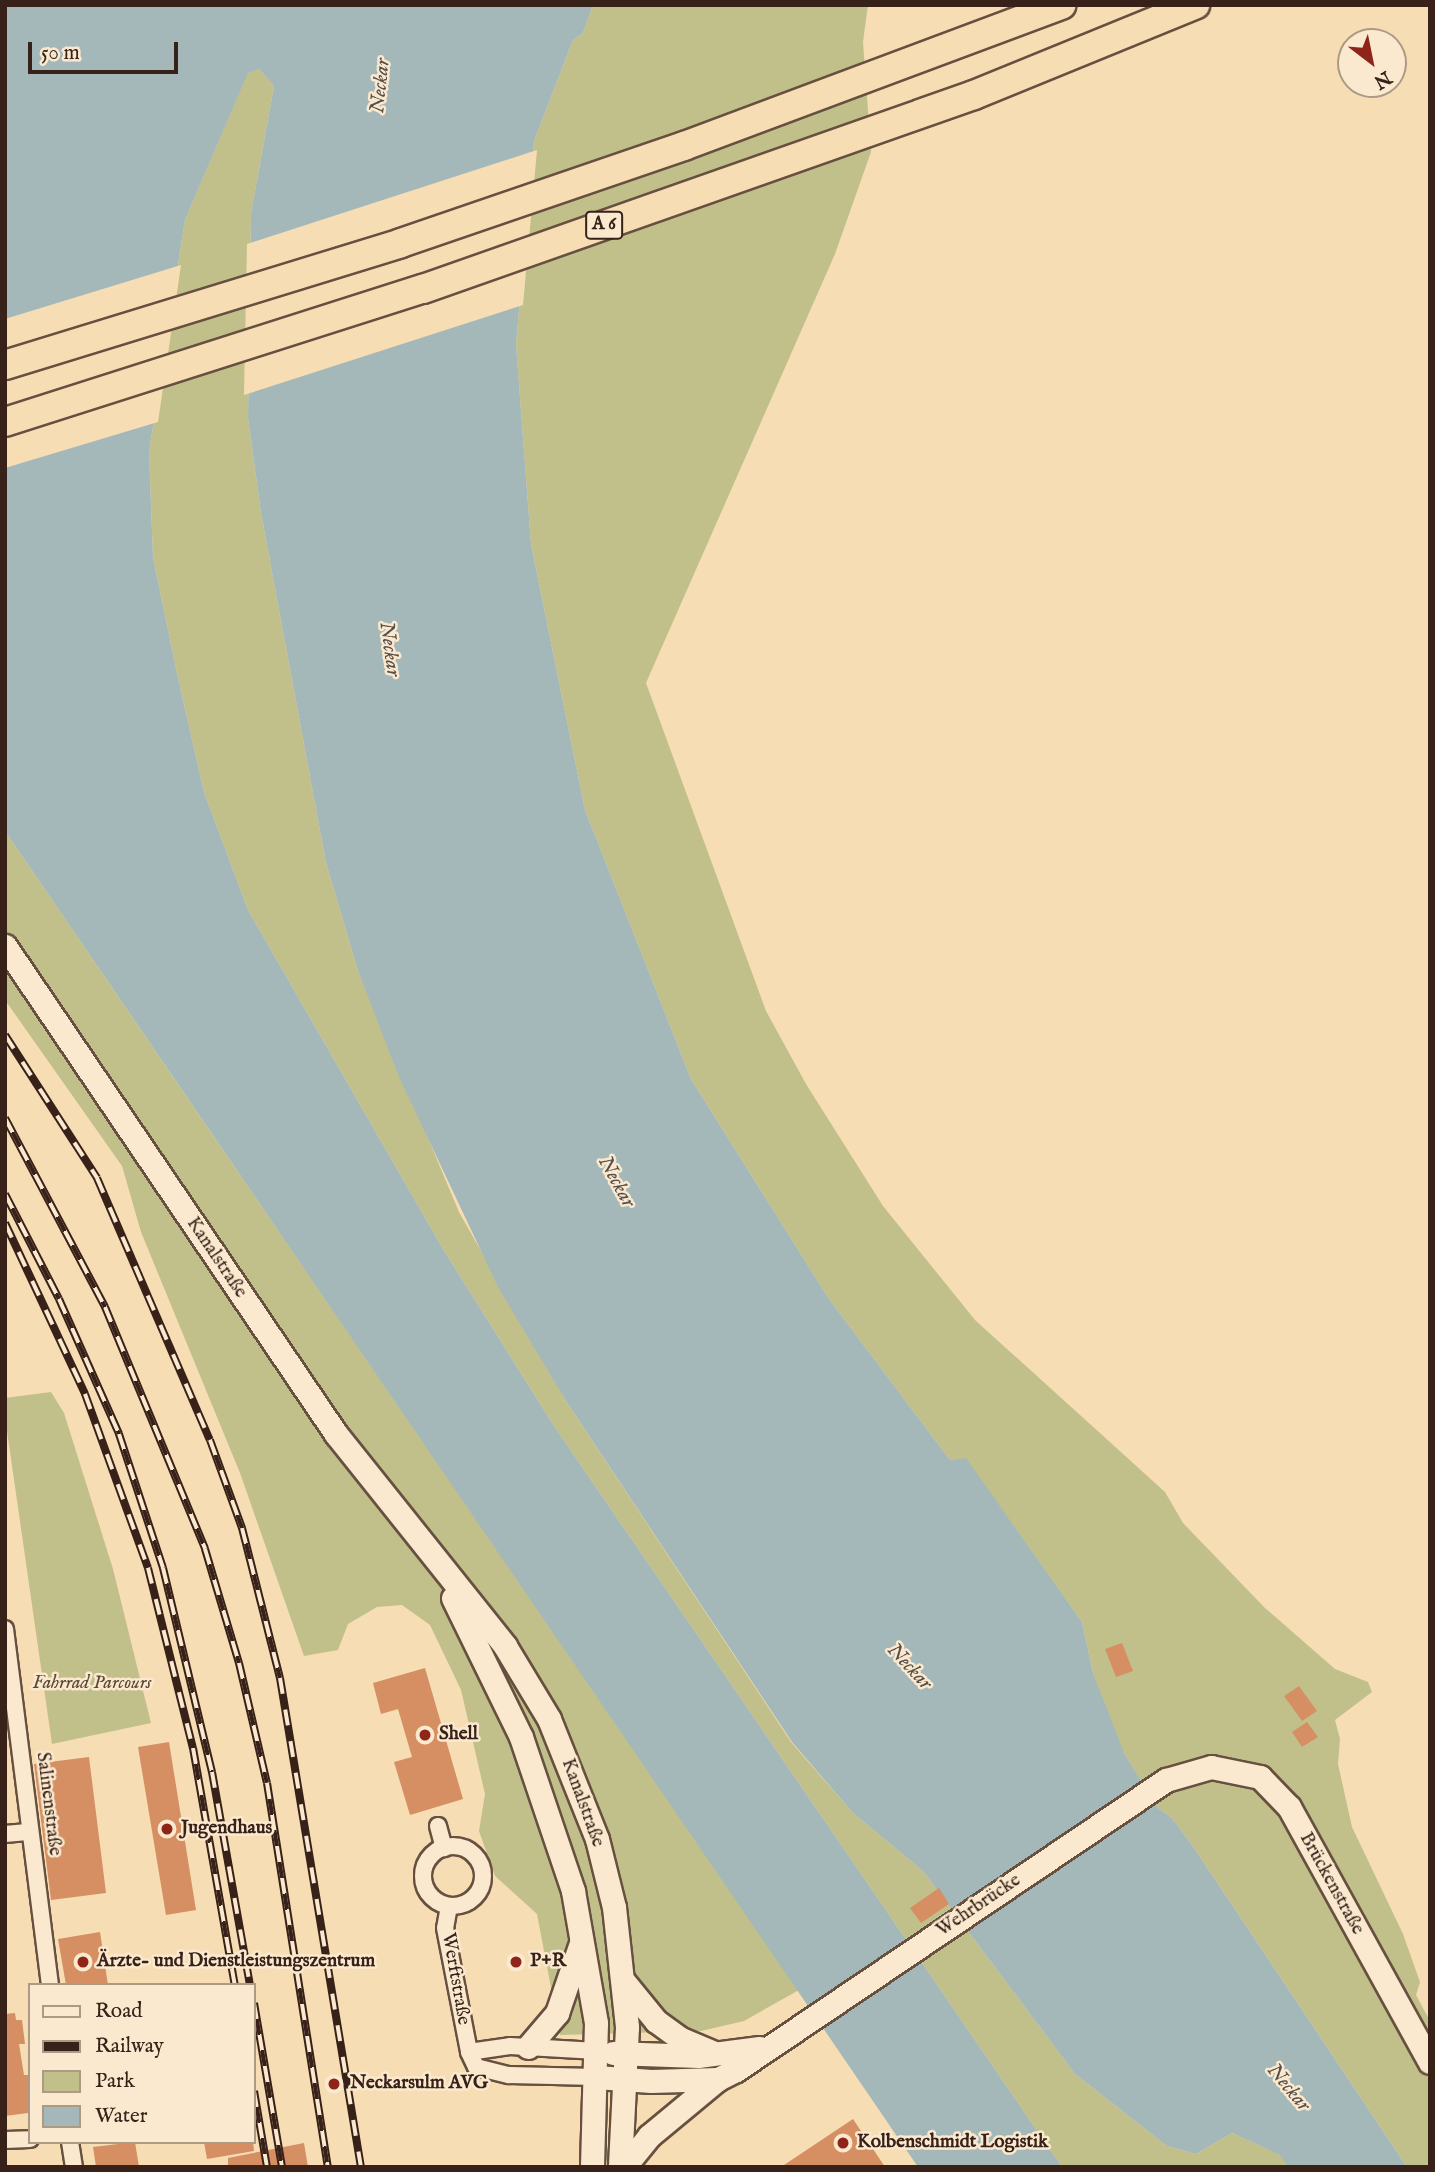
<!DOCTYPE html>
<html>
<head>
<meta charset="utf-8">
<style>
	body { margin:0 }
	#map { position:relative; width:1435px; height:2172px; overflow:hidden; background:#f7ddb4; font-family:"IM FELL English",serif }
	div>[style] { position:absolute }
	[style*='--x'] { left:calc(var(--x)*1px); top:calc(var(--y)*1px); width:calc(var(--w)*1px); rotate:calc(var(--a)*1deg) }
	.green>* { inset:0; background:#c1c08a }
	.water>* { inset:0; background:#a4b8b9 }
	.pier>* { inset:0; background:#f7ddb4 }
	.building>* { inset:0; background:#d58f62 }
	.roads { filter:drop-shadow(2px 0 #675040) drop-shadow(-2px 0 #675040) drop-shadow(0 2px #675040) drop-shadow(0 -2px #675040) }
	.street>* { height:16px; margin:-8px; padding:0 8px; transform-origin:8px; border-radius:8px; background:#fae9ce }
	.street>.ring { margin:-8px; padding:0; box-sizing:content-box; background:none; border:16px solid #fae9ce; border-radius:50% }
	.secondary>* { height:23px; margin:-11.5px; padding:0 11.5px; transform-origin:11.5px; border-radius:11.5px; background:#fae9ce }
	.highway>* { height:28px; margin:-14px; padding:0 14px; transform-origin:14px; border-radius:14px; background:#f7ddb4 }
	.rail>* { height:8px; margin-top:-4px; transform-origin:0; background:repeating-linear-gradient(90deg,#fae9ce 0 16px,#372119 0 32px); box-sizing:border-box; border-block:2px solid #372119 }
	.dots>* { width:19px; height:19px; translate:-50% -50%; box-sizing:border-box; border:4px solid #fae9ce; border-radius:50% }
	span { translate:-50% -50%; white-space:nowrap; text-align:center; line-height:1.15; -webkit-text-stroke:5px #fae9ce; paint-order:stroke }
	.shield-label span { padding:2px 5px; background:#fae9ce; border:2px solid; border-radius:5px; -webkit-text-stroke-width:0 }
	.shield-label { font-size:18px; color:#372119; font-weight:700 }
	.street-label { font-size:19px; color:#372119 }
	.park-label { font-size:19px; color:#5a4935; font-style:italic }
	.poi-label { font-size:19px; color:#372119; font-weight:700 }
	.left { translate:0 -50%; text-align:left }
	.water-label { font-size:21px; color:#584e49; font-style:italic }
	.frame { position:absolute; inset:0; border:7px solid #372119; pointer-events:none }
	.legend { position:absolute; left:28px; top:1983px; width:228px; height:161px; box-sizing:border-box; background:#fae9ce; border:2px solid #ac9986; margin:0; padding:9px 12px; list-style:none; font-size:21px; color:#372119 }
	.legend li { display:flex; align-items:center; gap:14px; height:35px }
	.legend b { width:35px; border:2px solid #ac9986 }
	.north { position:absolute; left:1337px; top:28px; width:70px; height:70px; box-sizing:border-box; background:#fae9ce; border:2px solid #ac9986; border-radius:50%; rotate:148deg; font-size:19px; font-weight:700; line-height:28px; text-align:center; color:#372119 }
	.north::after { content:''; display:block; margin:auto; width:24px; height:32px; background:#8f2418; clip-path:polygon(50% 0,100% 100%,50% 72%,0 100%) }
	.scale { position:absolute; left:28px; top:42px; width:150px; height:32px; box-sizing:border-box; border:4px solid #372119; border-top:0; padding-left:9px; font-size:21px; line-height:24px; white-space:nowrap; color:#372119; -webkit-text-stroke:5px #fae9ce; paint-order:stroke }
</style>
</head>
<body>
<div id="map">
	<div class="green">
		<i style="clip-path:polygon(593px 5px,868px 5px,863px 42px,871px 152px,835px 254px,646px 683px,766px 1011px,806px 1084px,883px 1206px,975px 1320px,1165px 1492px,1183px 1523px,1265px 1608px,1335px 1669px,1368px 1682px,1372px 1692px,1335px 1720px,1340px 1739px,1338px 1764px,1352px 1827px,1403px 1934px,1420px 1982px,1416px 1995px,1430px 2021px,1430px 2167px,1407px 2167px,1192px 1845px,1172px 1818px,1158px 1808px,1117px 1742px,1093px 1673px,1082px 1622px,966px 1459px,950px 1460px,829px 1299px,691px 1079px,585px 810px,531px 544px,516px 344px,534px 141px,573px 40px,583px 33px)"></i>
		<i style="clip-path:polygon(259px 69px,274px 86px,251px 213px,248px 418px,261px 513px,326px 863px,358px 971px,459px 1212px,566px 1401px,791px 1742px,853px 1813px,923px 1871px,1075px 2074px,1167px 2146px,1196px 2154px,1232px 2133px,1281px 2155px,1288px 2167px,1062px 2167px,554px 1426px,443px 1249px,248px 910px,204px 792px,178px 678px,153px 557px,149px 452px,185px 220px,248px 72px)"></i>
		<i style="clip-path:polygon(5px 831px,188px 1099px,799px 1990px,744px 2021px,701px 2031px,560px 2035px,537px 1914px,495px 1876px,479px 1831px,485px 1794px,461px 1690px,430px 1625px,402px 1605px,377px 1607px,348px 1624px,338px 1650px,304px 1656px,240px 1473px,141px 1232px,122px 1166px,5px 1000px)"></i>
		<i style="clip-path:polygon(51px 1392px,64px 1413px,113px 1569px,151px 1723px,52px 1744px,5px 1417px,5px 1398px)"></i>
	</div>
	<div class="water">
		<i style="clip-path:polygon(5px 5px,593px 5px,583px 33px,573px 40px,534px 141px,516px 344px,531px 544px,585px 810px,691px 1079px,829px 1299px,950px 1460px,966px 1458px,1082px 1622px,1093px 1673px,1124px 1753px,1158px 1808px,1172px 1818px,1192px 1845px,1407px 2167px,1288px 2167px,1280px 2155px,1232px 2133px,1196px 2154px,1167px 2146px,1075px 2074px,923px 1871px,853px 1813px,792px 1742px,566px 1401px,498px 1287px,399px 1077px,358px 971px,326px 863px,261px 513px,248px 418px,251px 213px,274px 86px,259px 69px,248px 73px,185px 220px,149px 452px,153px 557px,178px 678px,204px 792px,248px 910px,443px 1249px,554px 1426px,1062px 2167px,918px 2167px,5px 831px)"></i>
	</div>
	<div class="pier">
		<i style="clip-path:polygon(537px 150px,523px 305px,244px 395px,247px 244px)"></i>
		<i style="clip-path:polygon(181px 265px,158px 422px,5px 468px,5px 319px)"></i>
	</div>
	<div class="building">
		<i style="clip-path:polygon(1122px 1643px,1133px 1671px,1116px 1677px,1105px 1649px)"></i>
		<i style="clip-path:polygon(425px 1668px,463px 1799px,410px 1815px,394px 1762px,412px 1757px,398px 1709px,381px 1714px,373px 1683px)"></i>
		<i style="clip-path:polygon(1299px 1686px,1317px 1711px,1302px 1721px,1284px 1696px)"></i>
		<i style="clip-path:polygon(1307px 1722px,1318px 1737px,1302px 1747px,1292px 1732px)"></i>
		<i style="clip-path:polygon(169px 1742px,196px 1910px,166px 1915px,138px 1747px)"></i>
		<i style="clip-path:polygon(89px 1757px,106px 1893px,51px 1900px,34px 1764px)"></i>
		<i style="clip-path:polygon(939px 1888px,949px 1904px,921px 1923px,910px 1908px)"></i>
		<i style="clip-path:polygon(100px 1932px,108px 1985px,66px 1985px,58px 1939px)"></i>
		<i style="clip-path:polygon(15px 2013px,16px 2020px,22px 2020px,25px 2044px,19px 2044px,24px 2075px,28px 2075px,30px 2109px,28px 2113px,5px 2116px,5px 2014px)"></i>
		<i style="clip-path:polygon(853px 2119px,885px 2167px,781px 2167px)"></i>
		<i style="clip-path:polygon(135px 2142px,139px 2167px,96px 2167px,93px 2147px)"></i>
		<i style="clip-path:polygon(204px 2142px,253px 2142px,254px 2151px,207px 2159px)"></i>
		<i style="clip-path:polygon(304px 2143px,308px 2167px,228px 2167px,228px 2158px)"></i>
	</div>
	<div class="roads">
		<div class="street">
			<i style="--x:5;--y:1629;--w:359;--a:82.8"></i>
			<i style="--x:438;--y:1826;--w:23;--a:75"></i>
			<i style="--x:5;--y:1834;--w:25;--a:-5"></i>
			<i class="ring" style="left:423px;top:1846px;width:44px;height:44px"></i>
			<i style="--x:449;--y:1906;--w:22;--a:100"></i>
			<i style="--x:445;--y:1928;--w:126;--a:79"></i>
			<i style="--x:469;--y:2052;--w:17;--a:65"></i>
			<i style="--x:476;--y:2067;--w:34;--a:14"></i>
			<i style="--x:509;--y:2075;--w:87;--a:1.3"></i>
			<i style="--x:469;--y:2052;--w:41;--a:-8.3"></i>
			<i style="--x:510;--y:2046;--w:87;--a:3.3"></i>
			<i style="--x:5;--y:2140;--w:25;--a:-2"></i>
			<i style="--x:70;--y:2142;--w:25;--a:81"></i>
		</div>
		<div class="secondary">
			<i style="--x:5;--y:946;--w:590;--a:55.85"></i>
			<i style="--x:336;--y:1434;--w:271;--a:51.4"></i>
			<i style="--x:505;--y:1646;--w:85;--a:58.9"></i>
			<i style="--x:549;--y:1719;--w:129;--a:68.2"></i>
			<i style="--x:597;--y:1839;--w:70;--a:76"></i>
			<i style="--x:614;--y:1907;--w:121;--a:83.8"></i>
			<i style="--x:627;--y:2027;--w:140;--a:92.9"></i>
			<i style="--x:453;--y:1598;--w:155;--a:63.9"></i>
			<i style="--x:521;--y:1737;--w:163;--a:71.3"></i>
			<i style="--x:573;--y:1891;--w:134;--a:80.1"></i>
			<i style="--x:596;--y:2023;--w:144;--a:91.6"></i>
			<i style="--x:625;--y:1983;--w:49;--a:50.8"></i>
			<i style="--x:656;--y:2021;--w:29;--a:36"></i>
			<i style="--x:679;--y:2038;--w:38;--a:23"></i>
			<i style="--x:528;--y:2047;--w:45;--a:-49.5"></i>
			<i style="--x:557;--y:2013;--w:74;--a:-71.1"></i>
			<i style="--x:613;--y:2053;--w:85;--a:2"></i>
			<i style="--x:698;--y:2056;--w:62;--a:-7.5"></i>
			<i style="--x:596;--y:2077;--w:55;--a:4.2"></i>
			<i style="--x:651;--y:2081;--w:67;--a:-1.7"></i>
			<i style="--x:718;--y:2079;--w:20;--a:-27"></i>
			<i style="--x:736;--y:2070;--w:519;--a:-34"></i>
			<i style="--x:1166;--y:1780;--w:47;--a:-16.1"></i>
			<i style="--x:1211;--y:1767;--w:50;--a:11.5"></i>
			<i style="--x:1260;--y:1777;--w:42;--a:46"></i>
			<i style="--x:1289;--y:1807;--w:291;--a:61.1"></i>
			<i style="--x:624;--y:2167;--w:40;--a:-51"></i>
			<i style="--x:649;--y:2136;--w:89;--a:-39.6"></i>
		</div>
		<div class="highway">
			<i style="--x:5;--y:365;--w:414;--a:-17.1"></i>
			<i style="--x:401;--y:243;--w:299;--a:-18.9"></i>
			<i style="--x:684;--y:146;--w:403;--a:-20.5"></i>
			<i style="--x:5;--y:422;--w:439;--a:-17.7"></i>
			<i style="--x:423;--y:289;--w:584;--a:-19.4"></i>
			<i style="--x:974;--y:95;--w:239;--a:-22.2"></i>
		</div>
	</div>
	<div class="rail">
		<i style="--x:5;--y:1035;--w:170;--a:57.2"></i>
		<i style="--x:97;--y:1178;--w:285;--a:66.7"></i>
		<i style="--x:210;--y:1440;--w:94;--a:70"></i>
		<i style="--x:242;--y:1528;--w:155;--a:75.8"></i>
		<i style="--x:280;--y:1678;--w:496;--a:80.6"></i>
		<i style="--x:5;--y:1118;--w:214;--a:62.1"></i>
		<i style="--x:105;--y:1307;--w:262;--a:67.5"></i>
		<i style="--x:205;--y:1549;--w:119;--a:73.4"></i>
		<i style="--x:239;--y:1663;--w:123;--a:76.9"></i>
		<i style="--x:267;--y:1783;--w:389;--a:81"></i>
		<i style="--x:5;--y:1194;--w:118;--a:62.8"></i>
		<i style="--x:59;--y:1299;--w:148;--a:66"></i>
		<i style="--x:119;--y:1434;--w:141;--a:71.8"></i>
		<i style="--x:163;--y:1568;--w:210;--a:76.5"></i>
		<i style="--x:212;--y:1772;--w:216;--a:79.9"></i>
		<i style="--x:5;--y:1223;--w:189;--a:64.9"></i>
		<i style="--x:85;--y:1394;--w:185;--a:70.1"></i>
		<i style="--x:148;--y:1568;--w:186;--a:76"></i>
		<i style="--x:193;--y:1748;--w:241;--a:80"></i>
		<i style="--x:254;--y:2003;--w:166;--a:80.3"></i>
		<i style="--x:254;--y:2091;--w:77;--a:80.3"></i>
	</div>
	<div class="dots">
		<i style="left:425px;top:1735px;background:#8f2418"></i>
		<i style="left:167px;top:1829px;background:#8f2418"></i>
		<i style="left:83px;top:1962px;background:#8f2418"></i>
		<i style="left:516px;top:1962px;background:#8f2418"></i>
		<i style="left:334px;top:2084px;background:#8f2418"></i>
		<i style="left:843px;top:2143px;background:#8f2418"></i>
	</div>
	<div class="shield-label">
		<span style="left:604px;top:225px">A 6</span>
	</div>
	<div class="street-label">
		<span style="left:216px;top:1258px;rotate:56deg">Kanalstraße</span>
		<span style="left:582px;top:1803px;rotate:70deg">Kanalstraße</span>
		<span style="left:48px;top:1804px;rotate:83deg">Salinenstraße</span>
		<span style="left:1331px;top:1884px;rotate:61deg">Brückenstraße</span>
		<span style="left:979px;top:1906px;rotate:-34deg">Wehrbrücke</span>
		<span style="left:455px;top:1979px;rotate:80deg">Werftstraße</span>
	</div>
	<div class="park-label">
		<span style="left:92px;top:1684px">Fahrrad Parcours</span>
	</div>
	<div class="poi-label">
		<span class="left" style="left:439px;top:1735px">Shell</span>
		<span class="left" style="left:181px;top:1829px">Jugendhaus</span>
		<span class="left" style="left:97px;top:1962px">Ärzte- und Dienstleistungszentrum</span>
		<span class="left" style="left:530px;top:1962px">P+R</span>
		<span class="left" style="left:350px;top:2084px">Neckarsulm AVG</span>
		<span class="left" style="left:857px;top:2143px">Kolbenschmidt Logistik</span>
	</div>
	<div class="water-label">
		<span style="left:381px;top:86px;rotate:-84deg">Neckar</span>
		<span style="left:389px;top:649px;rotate:82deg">Neckar</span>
		<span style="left:616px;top:1182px;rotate:61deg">Neckar</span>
		<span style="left:909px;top:1667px;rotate:47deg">Neckar</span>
		<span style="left:1288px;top:2088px;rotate:50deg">Neckar</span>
	</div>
	<div class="frame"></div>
	<ul class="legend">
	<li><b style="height:9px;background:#fae9ce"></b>Road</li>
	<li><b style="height:9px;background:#372119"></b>Railway</li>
	<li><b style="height:19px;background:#c1c08a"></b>Park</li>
	<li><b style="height:19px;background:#a4b8b9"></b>Water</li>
	</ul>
	<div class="north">N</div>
	<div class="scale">50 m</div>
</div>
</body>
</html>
